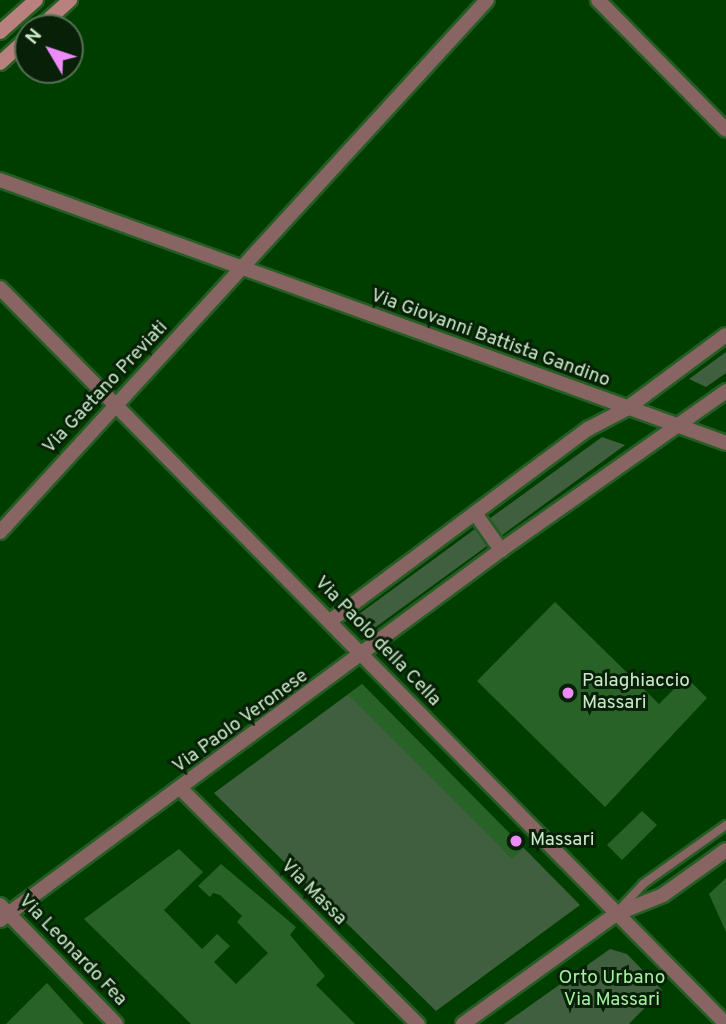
<!DOCTYPE html>
<html>
<head>
<meta charset="utf-8">
<style>
	body { margin:0 }
	#map { position:relative; width:726px; height:1024px; overflow:hidden; background:#003e00; font-family:Overpass,sans-serif }
	div>[style] { position:absolute }
	[style*='--x'] { left:calc(var(--x)*1px); top:calc(var(--y)*1px); width:calc(var(--w)*1px); rotate:calc(var(--a)*1deg) }
	.green>* { inset:0; background:#405f3e }
	.building>* { inset:0; background:#296227 }
	.roads { filter:drop-shadow(2px 0 #255d24) drop-shadow(-2px 0 #255d24) drop-shadow(0 2px #255d24) drop-shadow(0 -2px #255d24) }
	.service>* { height:8px; margin:-4px; padding:0 4px; transform-origin:4px; border-radius:4px; background:#886563 }
	.minor>* { height:14px; margin:-7px; padding:0 7px; transform-origin:7px; border-radius:7px; background:#886563 }
	.secondary>* { height:14px; margin:-7px; padding:0 7px; transform-origin:7px; border-radius:7px; background:#b8817d }
	.dots>* { width:19px; height:19px; translate:-50% -50%; box-sizing:border-box; border:4px solid #082007; border-radius:50% }
	span { translate:-50% -50%; white-space:nowrap; text-align:center; line-height:1.15; -webkit-text-stroke:6px #082007; paint-order:stroke }
	.street-label { font-size:19px; color:#cbe9c9 }
	.poi-label { font-size:19px; color:#cbe9c9 }
	.left { translate:0 -50%; text-align:left }
	.park-label { font-size:19px; color:#a4f09f }
	.north { position:absolute; left:14px; top:14px; width:70px; height:70px; box-sizing:border-box; background:#082007; border:2px solid #567055; border-radius:50%; rotate:309deg; font-size:19px; font-weight:700; line-height:28px; text-align:center; color:#cbe9c9 }
	.north::after { content:''; display:block; margin:auto; width:24px; height:32px; background:#ed8cf9; clip-path:polygon(50% 0,100% 100%,50% 72%,0 100%) }
</style>
</head>
<body>
<div id="map">
	<div class="green">
		<i style="clip-path:polygon(726px 352px,726px 373px,706px 387px,689px 379px)"></i>
		<i style="clip-path:polygon(602px 437px,625px 445px,501px 536px,489px 519px)"></i>
		<i style="clip-path:polygon(475px 529px,487px 546px,373px 629px,359px 614px)"></i>
		<i style="clip-path:polygon(362px 684px,580px 905px,436px 1011px,214px 793px)"></i>
		<i style="clip-path:polygon(610px 949px,627px 954px,662px 990px,629px 1024px,504px 1024px)"></i>
	</div>
	<div class="building">
		<i style="clip-path:polygon(555px 602px,659px 704px,686px 677px,707px 698px,605px 807px,477px 681px)"></i>
		<i style="clip-path:polygon(362px 684px,524px 848px,512px 859px,348px 695px)"></i>
		<i style="clip-path:polygon(642px 811px,657px 825px,622px 860px,607px 845px)"></i>
		<i style="clip-path:polygon(179px 849px,203px 872px,164px 910px,202px 949px,217px 934px,230px 946px,214px 962px,236px 984px,268px 953px,237px 922px,242px 916px,220px 895px,213px 893px,210px 897px,198px 886px,221px 864px,296px 927px,290px 935px,325px 976px,316px 985px,355px 1024px,191px 1024px,84px 919px)"></i>
		<i style="clip-path:polygon(726px 878px,726px 932px,709px 894px)"></i>
		<i style="clip-path:polygon(47px 983px,84px 1024px,6px 1024px)"></i>
	</div>
	<div class="roads">
		<div class="service">
			<i style="--x:619;--y:910;--w:35;--a:-47"></i>
			<i style="--x:643;--y:884;--w:102;--a:-35.4"></i>
		</div>
		<div class="minor">
			<i style="--x:598;--y:0;--w:182;--a:45.4"></i>
			<i style="--x:0;--y:180;--w:772;--a:19.91"></i>
			<i style="--x:0;--y:288;--w:1034;--a:45.39"></i>
			<i style="--x:477;--y:516;--w:42;--a:54.8"></i>
			<i style="--x:0;--y:532;--w:721;--a:-47.53"></i>
			<i style="--x:330;--y:621;--w:322;--a:-36.7"></i>
			<i style="--x:588;--y:429;--w:43;--a:-27.8"></i>
			<i style="--x:626;--y:409;--w:124;--a:-36.5"></i>
			<i style="--x:181;--y:789;--w:334;--a:44.8"></i>
			<i style="--x:0;--y:905;--w:166;--a:45.7"></i>
			<i style="--x:0;--y:920;--w:623;--a:-36.45"></i>
			<i style="--x:501;--y:550;--w:276;--a:-35.2"></i>
			<i style="--x:463;--y:1024;--w:188;--a:-35.7"></i>
			<i style="--x:616;--y:914;--w:51;--a:-22"></i>
			<i style="--x:663;--y:895;--w:77;--a:-35.5"></i>
		</div>
		<div class="secondary">
			<i style="--x:39;--y:28;--w:42;--a:-42.1"></i>
			<i style="--x:0;--y:32;--w:48;--a:-41.6"></i>
			<i style="--x:0;--y:63;--w:38;--a:-42"></i>
		</div>
	</div>
	<div class="dots">
		<i style="left:568px;top:693px;background:#ed8cf9"></i>
		<i style="left:516px;top:841px;background:#ed8cf9"></i>
	</div>
	<div class="street-label">
		<span style="left:490px;top:339px;rotate:20deg">Via Giovanni Battista Gandino</span>
		<span style="left:106px;top:388px;rotate:-47deg">Via Gaetano Previati</span>
		<span style="left:377px;top:642px;rotate:46deg">Via Paolo della Cella</span>
		<span style="left:241px;top:722px;rotate:-36deg">Via Paolo Veronese</span>
		<span style="left:313px;top:893px;rotate:45deg">Via Massa</span>
		<span style="left:72px;top:951px;rotate:46deg">Via Leonardo Fea</span>
	</div>
	<div class="poi-label">
		<span class="left" style="left:582px;top:693px">Palaghiaccio<br>Massari</span>
		<span class="left" style="left:530px;top:841px">Massari</span>
	</div>
	<div class="park-label">
		<span style="left:612px;top:990px">Orto Urbano<br>Via Massari</span>
	</div>
	<div class="north">N</div>
</div>
</body>
</html>
